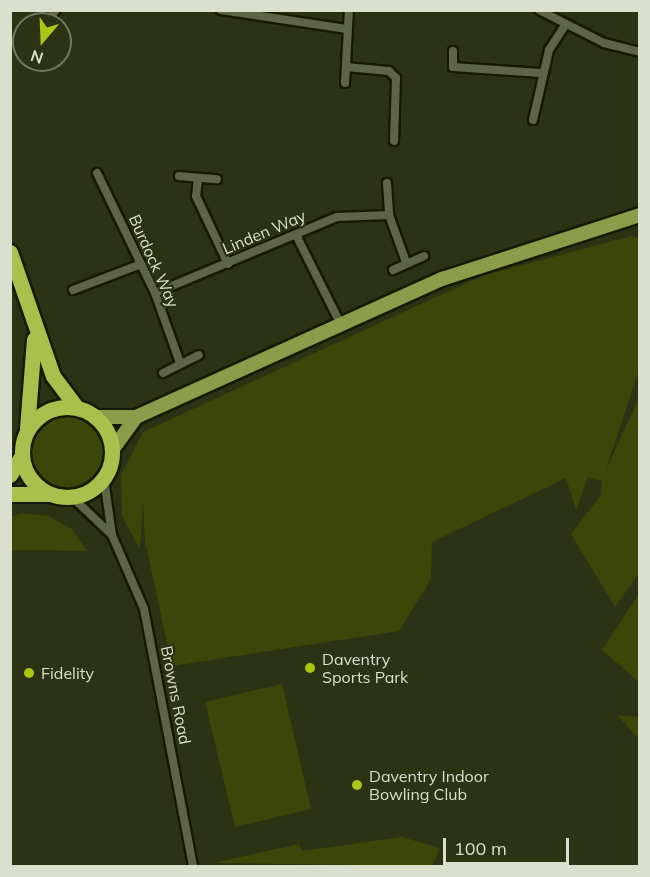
<!DOCTYPE html>
<html>
<head>
<meta charset="utf-8">
<style>
	body { margin:0 }
	#map { position:relative; width:650px; height:877px; overflow:hidden; background:#2c3315; font-family:Mulish,sans-serif }
	div>[style] { position:absolute }
	[style*='--x'] { left:calc(var(--x)*1px); top:calc(var(--y)*1px); width:calc(var(--w)*1px); rotate:calc(var(--a)*1deg) }
	.green>* { inset:0; background:#3b4608 }
	.round { border-radius:50% }
	.roads { filter:drop-shadow(2px 0 #151a00) drop-shadow(-2px 0 #151a00) drop-shadow(0 2px #151a00) drop-shadow(0 -2px #151a00) }
	.street>* { height:8px; margin:-4px; padding:0 4px; transform-origin:4px; border-radius:4px; background:#5e6546 }
	.primary>* { height:14px; margin:-7px; padding:0 7px; transform-origin:7px; border-radius:7px; background:#8b9c4a }
	.highway>* { height:15px; margin:-7.5px; padding:0 7.5px; transform-origin:7.5px; border-radius:7.5px; background:#a9c04d }
	.highway>.ring { margin:-7.5px; padding:0; box-sizing:content-box; background:none; border:15px solid #a9c04d; border-radius:50% }
	.dots>* { width:16px; height:16px; translate:-50% -50%; box-sizing:border-box; border:3px solid #2c3315; border-radius:50% }
	span { translate:-50% -50%; white-space:nowrap; text-align:center; line-height:1.15; -webkit-text-stroke:4.5px #2c3315; paint-order:stroke }
	.street-label { font-size:16px; color:#dadfce }
	.poi-label { font-size:16px; color:#dadfce }
	.left { translate:0 -50%; text-align:left }
	.frame { position:absolute; inset:0; border:12px solid #dadfce; pointer-events:none }
	.north { position:absolute; left:12px; top:12px; width:60px; height:60px; box-sizing:border-box; background:#2c3315; border:2px solid #72785f; border-radius:50%; rotate:199deg; font-size:16px; font-weight:700; line-height:24px; text-align:center; color:#dadfce }
	.north::after { content:''; display:block; margin:auto; width:21px; height:27px; background:#abc615; clip-path:polygon(50% 0,100% 100%,50% 72%,0 100%) }
	.scale { position:absolute; left:443px; top:838px; width:126px; height:27px; box-sizing:border-box; border:3px solid #dadfce; border-top:0; padding-left:8px; font-size:18px; line-height:21px; white-space:nowrap; color:#dadfce; -webkit-text-stroke:4px #2c3315; paint-order:stroke }
</style>
</head>
<body>
<div id="map">
	<div class="green">
		<i style="clip-path:polygon(632px 236px,639px 239px,639px 370px,605px 472px,639px 398px,640px 572px,615px 607px,571px 534px,601px 495px,602px 481px,588px 477px,576px 510px,566px 478px,432px 542px,431px 579px,399px 631px,172px 666px,145px 541px,143px 501px,140px 549px,122px 516px,121px 475px,143px 432px,484px 275px)"></i>
		<i class="round" style="left:30px;top:413px;width:74px;height:74px"></i>
		<i style="clip-path:polygon(21px 513px,48px 516px,72px 529px,87px 551px,11px 550px,11px 517px)"></i>
		<i style="clip-path:polygon(639px 594px,640px 682px,639px 682px,602px 650px)"></i>
		<i style="clip-path:polygon(282px 684px,311px 809px,235px 827px,205px 702px)"></i>
		<i style="clip-path:polygon(617px 715px,639px 717px,639px 739px)"></i>
		<i style="clip-path:polygon(402px 837px,440px 848px,432px 866px,214px 863px,299px 844px,302px 851px)"></i>
	</div>
	<div class="roads">
		<div class="street">
			<i style="--x:221;--y:10;--w:127;--a:8.6"></i>
			<i style="--x:539;--y:10;--w:73;--a:26.9"></i>
			<i style="--x:604;--y:43;--w:37;--a:14"></i>
			<i style="--x:44;--y:24;--w:18;--a:-49"></i>
			<i style="--x:453;--y:51;--w:16;--a:90"></i>
			<i style="--x:453;--y:67;--w:88;--a:3.9"></i>
			<i style="--x:346;--y:67;--w:43;--a:5.3"></i>
			<i style="--x:389;--y:71;--w:10;--a:45"></i>
			<i style="--x:396;--y:78;--w:63;--a:91.8"></i>
			<i style="--x:345;--y:83;--w:73;--a:-86.9"></i>
			<i style="--x:533;--y:120;--w:72;--a:-77.1"></i>
			<i style="--x:549;--y:50;--w:31;--a:-57"></i>
			<i style="--x:97;--y:173;--w:133;--a:64.2"></i>
			<i style="--x:155;--y:293;--w:74;--a:70.3"></i>
			<i style="--x:179;--y:176;--w:38;--a:5"></i>
			<i style="--x:198;--y:178;--w:18;--a:96"></i>
			<i style="--x:196;--y:196;--w:75;--a:64.8"></i>
			<i style="--x:387;--y:183;--w:32;--a:86"></i>
			<i style="--x:389;--y:215;--w:50;--a:70.1"></i>
			<i style="--x:296;--y:235;--w:101;--a:63.4"></i>
			<i style="--x:393;--y:270;--w:34;--a:-24"></i>
			<i style="--x:73;--y:290;--w:73;--a:-20.9"></i>
			<i style="--x:155;--y:293;--w:197;--a:-22.7"></i>
			<i style="--x:337;--y:217;--w:52;--a:-2.2"></i>
			<i style="--x:163;--y:373;--w:40;--a:-26.6"></i>
			<i style="--x:104;--y:479;--w:57;--a:81.9"></i>
			<i style="--x:72;--y:497;--w:55;--a:43.5"></i>
			<i style="--x:112;--y:535;--w:81;--a:66.6"></i>
			<i style="--x:144;--y:609;--w:262;--a:79.2"></i>
		</div>
		<div class="primary">
			<i style="--x:97;--y:417;--w:39;--a:0"></i>
			<i style="--x:136;--y:417;--w:336;--a:-24.3"></i>
			<i style="--x:442;--y:279;--w:208;--a:-17.9"></i>
			<i style="--x:113;--y:449;--w:39;--a:-54"></i>
		</div>
		<div class="highway">
			<i style="--x:10;--y:252;--w:131;--a:70.9"></i>
			<i style="--x:53;--y:376;--w:39;--a:53"></i>
			<i class="ring" style="left:22px;top:407px;width:75px;height:75px"></i>
			<i style="--x:27;--y:428;--w:89;--a:-85.5"></i>
			<i style="--x:10;--y:475;--w:23;--a:-59"></i>
			<i style="--x:10;--y:494;--w:39;--a:0"></i>
		</div>
	</div>
	<div class="dots">
		<i style="left:310px;top:668px;background:#abc615"></i>
		<i style="left:29px;top:673px;background:#abc615"></i>
		<i style="left:357px;top:785px;background:#abc615"></i>
	</div>
	<div class="street-label">
		<span style="left:264px;top:232px;rotate:-23deg">Linden Way</span>
		<span style="left:154px;top:261px;rotate:66deg">Burdock Way</span>
		<span style="left:176px;top:695px;rotate:79deg">Browns Road</span>
	</div>
	<div class="poi-label">
		<span class="left" style="left:322px;top:668px">Daventry<br>Sports Park</span>
		<span class="left" style="left:41px;top:673px">Fidelity</span>
		<span class="left" style="left:369px;top:785px">Daventry Indoor<br>Bowling Club</span>
	</div>
	<div class="frame"></div>
	<div class="north">N</div>
	<div class="scale">100 m</div>
</div>
</body>
</html>
